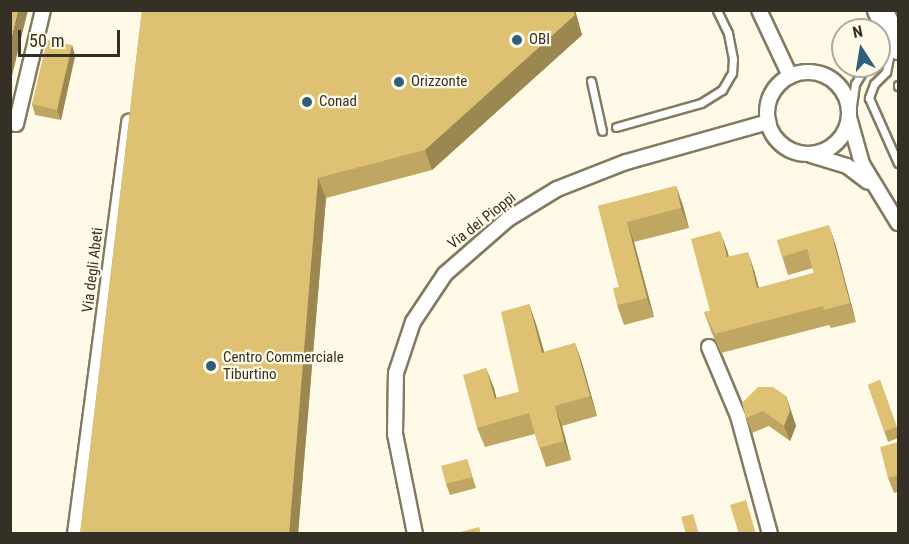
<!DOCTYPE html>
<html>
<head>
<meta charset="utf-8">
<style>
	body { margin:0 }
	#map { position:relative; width:909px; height:544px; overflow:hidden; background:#fff9e8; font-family:"Roboto Condensed",sans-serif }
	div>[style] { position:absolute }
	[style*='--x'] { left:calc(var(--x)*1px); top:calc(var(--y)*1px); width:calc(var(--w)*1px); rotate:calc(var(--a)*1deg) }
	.roads { filter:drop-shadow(2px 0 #847a61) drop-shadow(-2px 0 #847a61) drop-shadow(0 2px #847a61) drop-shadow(0 -2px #847a61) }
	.service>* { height:7px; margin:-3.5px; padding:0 3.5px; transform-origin:3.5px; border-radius:3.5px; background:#fff }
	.minor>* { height:14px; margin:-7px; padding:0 7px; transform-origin:7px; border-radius:7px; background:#fff }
	.minor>.ring { margin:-7px; padding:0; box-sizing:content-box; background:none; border:14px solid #fff; border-radius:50% }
	.motorway>* { height:24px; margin:-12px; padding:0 12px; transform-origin:12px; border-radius:12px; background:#fff }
	.wall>* { inset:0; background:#bfa663 }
	.shaded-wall>* { inset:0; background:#9b8750 }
	.building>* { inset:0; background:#dec173 }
	.dots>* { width:16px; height:16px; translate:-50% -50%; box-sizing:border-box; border:3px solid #fff9e8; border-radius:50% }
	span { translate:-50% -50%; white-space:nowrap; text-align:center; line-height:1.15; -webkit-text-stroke:4.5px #fff9e8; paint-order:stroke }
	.poi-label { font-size:15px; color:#343025 }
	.left { translate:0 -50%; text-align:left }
	.street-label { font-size:15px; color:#343025 }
	.frame { position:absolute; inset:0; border:12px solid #343025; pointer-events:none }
	.north { position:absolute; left:831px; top:18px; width:60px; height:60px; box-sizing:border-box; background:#fff9e8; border:2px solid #aea99a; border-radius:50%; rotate:348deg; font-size:16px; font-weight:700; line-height:24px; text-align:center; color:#343025 }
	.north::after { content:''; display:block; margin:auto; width:21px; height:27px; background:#305f7e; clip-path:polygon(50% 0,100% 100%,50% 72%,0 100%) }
	.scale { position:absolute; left:18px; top:30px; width:102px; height:27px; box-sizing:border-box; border:3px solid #343025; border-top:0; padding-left:8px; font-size:18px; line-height:21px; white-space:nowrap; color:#343025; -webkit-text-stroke:4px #fff9e8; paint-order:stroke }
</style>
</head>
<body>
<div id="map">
	<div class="roads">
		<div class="service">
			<i style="--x:890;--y:52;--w:20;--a:101"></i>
			<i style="--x:886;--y:72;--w:17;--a:135"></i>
			<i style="--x:874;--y:84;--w:15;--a:110"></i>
			<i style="--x:869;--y:98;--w:71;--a:66"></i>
			<i style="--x:591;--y:81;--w:51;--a:77.6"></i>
			<i style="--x:898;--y:85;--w:1;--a:90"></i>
			<i style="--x:850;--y:120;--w:36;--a:-82"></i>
			<i style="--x:855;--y:84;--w:21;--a:-59"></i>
			<i style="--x:616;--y:127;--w:88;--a:-15.8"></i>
			<i style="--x:701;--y:103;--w:25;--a:-32"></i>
			<i style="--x:722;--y:90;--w:20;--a:-60"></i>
			<i style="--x:732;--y:73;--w:14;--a:-86"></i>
			<i style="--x:733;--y:59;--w:26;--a:-101"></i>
			<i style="--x:728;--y:33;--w:25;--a:-116"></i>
		</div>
		<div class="minor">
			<i style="--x:759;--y:10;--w:73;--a:64.8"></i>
			<i class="ring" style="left:767px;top:72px;width:68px;height:68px"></i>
			<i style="--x:849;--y:117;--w:49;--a:74.5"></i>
			<i style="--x:862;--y:164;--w:69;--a:58.6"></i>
			<i style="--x:10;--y:122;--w:6;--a:18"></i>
			<i style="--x:16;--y:124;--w:117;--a:-76.7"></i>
			<i style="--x:811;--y:155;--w:38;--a:17"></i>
			<i style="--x:847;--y:166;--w:26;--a:37"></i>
			<i style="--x:709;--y:347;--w:75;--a:67.2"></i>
			<i style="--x:738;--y:416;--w:122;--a:74.8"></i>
			<i style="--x:75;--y:534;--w:416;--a:-82.5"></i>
			<i style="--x:415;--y:534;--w:102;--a:-101.3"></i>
			<i style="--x:395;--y:434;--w:61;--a:-89.1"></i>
			<i style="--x:396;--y:373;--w:54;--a:-71.6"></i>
			<i style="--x:413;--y:322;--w:58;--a:-56.3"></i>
			<i style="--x:445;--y:274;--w:84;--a:-41.1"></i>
			<i style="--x:508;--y:219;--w:57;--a:-31.5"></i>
			<i style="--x:557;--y:189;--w:74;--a:-21.4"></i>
			<i style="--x:626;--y:162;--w:148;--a:-15.7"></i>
		</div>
		<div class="motorway">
			<i style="--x:880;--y:10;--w:41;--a:64.1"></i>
		</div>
	</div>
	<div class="wall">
		<i style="clip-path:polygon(142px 10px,575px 10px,582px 35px,432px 170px,326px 198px,298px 534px,80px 534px)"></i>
		<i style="clip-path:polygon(72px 45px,75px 56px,61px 120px,35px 115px,32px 104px)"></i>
		<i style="clip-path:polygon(676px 186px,683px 206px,689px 228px,634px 242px,654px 317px,624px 325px,617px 305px,619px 287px,598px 206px)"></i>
		<i style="clip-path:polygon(777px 240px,835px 243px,856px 322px,831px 328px,829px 325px,721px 353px,711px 331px,704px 312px,710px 311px,727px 250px,729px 257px,754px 270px,759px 288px,814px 273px,813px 268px,788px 275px)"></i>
		<i style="clip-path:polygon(529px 304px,536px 324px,544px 352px,575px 343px,582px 363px,597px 416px,562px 426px,571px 460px,546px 467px,535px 434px,485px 447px,477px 428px,486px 368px,496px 398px,519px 392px)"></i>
		<i style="clip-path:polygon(880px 380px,898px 431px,898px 438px,888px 442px,868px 385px)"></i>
		<i style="clip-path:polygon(786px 396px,796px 426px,790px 441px,769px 426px,752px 433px,746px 418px)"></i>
		<i style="clip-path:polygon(898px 442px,898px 492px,894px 493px,888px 478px)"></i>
		<i style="clip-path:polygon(467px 459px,476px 488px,450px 495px,446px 484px)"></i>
	</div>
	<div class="shaded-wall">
		<i style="clip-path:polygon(18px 10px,28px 10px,10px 84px,10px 44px)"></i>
		<i style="clip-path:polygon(573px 10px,575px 10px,582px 35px,432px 170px,425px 150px)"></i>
		<i style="clip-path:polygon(72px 45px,75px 56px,61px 120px,57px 110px)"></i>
		<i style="clip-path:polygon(318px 178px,326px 198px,298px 534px,289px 534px)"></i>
		<i style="clip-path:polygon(676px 186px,683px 206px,689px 228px,681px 208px)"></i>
		<i style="clip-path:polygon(627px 222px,634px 242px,654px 317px,647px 298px)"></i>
		<i style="clip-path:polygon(829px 225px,835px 243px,856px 322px,850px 303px)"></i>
		<i style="clip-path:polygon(720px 231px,727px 250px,734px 276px,727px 257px)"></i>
		<i style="clip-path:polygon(748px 252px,754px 270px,764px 307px,757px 288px)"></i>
		<i style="clip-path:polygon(529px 304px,536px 324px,550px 372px,542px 353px)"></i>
		<i style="clip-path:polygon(575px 343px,582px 363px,597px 416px,590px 396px)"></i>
		<i style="clip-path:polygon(486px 368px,494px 388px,502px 419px,495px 399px)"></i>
		<i style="clip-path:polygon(786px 396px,796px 426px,790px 441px,784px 426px)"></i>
		<i style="clip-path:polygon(555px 406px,562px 426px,571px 460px,564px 441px)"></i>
	</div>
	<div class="building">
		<i style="clip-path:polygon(10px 10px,18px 10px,10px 44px)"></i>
		<i style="clip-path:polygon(142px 10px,573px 10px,575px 15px,425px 150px,318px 178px,289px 534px,80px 534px)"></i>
		<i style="clip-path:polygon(47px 40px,72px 45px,57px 110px,32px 104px)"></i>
		<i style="clip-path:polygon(676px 186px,681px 208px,627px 222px,647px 298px,617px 305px,613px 288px,619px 287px,598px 206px)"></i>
		<i style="clip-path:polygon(829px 225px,850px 303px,824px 310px,823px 306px,715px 334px,704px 312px,710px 311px,691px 239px,720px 231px,727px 257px,748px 252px,757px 288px,814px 273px,807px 249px,782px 257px,777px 240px)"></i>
		<i style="clip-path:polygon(529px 304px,542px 353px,575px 343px,590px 396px,555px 406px,564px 441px,539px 448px,529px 413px,477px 428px,463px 375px,486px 368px,495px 399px,519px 392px,501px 312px)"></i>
		<i style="clip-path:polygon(880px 380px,897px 427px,884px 431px,868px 385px)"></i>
		<i style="clip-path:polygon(758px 387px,773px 387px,786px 396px,790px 411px,784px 426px,763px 411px,746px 418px,742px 403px)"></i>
		<i style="clip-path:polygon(898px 442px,898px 479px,898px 475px,888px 478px,880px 447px)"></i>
		<i style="clip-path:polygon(467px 459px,472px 477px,446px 484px,441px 466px)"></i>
		<i style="clip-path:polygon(746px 500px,756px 534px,739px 534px,730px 505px)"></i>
		<i style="clip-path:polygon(693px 514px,699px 534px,686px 534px,681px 517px)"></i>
		<i style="clip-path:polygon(479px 527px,481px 534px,453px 534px)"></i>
	</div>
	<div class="dots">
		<i style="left:517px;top:40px;background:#305f7e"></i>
		<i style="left:399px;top:82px;background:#305f7e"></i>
		<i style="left:307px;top:102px;background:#305f7e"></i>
		<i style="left:211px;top:366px;background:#305f7e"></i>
	</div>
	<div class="poi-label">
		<span class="left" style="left:529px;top:40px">OBI</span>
		<span class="left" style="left:411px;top:82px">Orizzonte</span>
		<span class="left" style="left:319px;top:102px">Conad</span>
		<span class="left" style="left:223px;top:366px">Centro Commerciale<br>Tiburtino</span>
	</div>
	<div class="street-label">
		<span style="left:482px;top:221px;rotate:-38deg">Via dei Pioppi</span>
		<span style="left:93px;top:270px;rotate:-83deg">Via degli Abeti</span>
	</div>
	<div class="frame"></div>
	<div class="north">N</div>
	<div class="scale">50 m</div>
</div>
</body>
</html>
